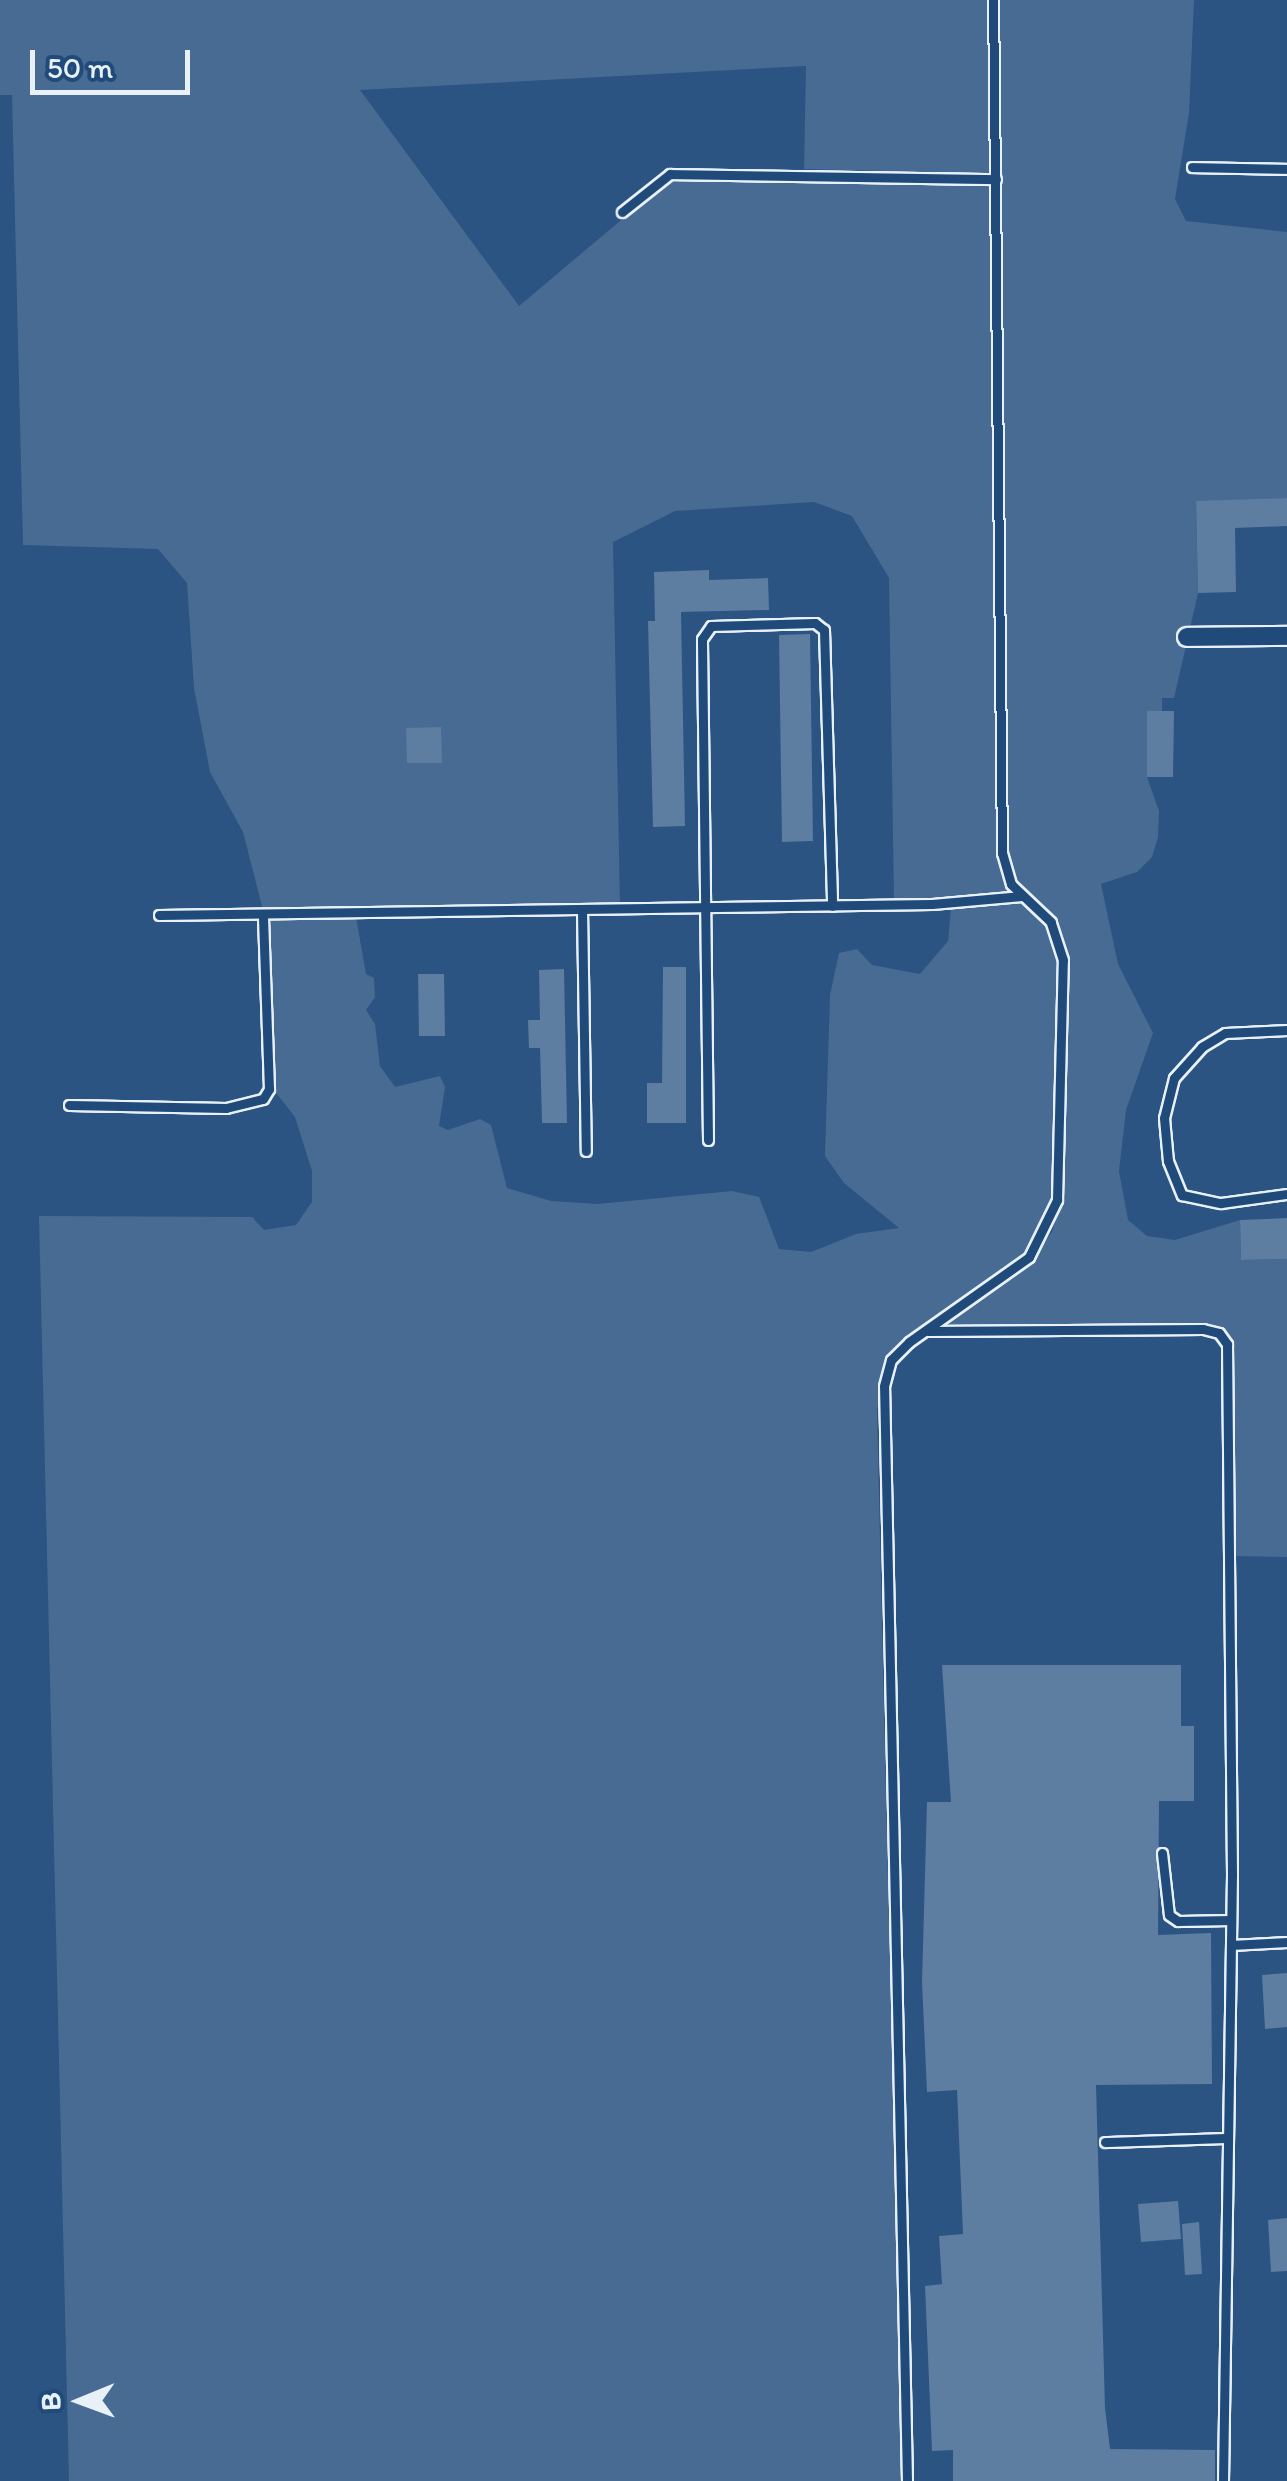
<!DOCTYPE html>
<html>
<head>
<meta charset="utf-8">
<style>
	body { margin:0 }
	#map { position:relative; width:1287px; height:2481px; overflow:hidden; background:#2b5482; font-family:Itim,sans-serif }
	div>[style] { position:absolute }
	[style*='--x'] { left:calc(var(--x)*1px); top:calc(var(--y)*1px); width:calc(var(--w)*1px); rotate:calc(var(--a)*1deg) }
	.green>* { inset:0; background:#476b93 }
	.building>* { inset:0; background:#5d7da1 }
	.roads { filter:drop-shadow(2px 0 #e8f1f8) drop-shadow(-2px 0 #e8f1f8) drop-shadow(0 2px #e8f1f8) drop-shadow(0 -2px #e8f1f8) }
	.service>* { height:9px; margin:-4.5px; padding:0 4.5px; transform-origin:4.5px; border-radius:4.5px; background:#1f4a7a }
	.minor>* { height:18px; margin:-9px; padding:0 9px; transform-origin:9px; border-radius:9px; background:#1f4a7a }
	span { translate:-50% -50%; white-space:nowrap; text-align:center; line-height:1.15; -webkit-text-stroke:9px #1f4a7a; paint-order:stroke }
	.north { position:absolute; left:30px; top:2351px; width:100px; height:100px; -webkit-text-stroke:8px #1f4a7a; paint-order:stroke; rotate:269deg; font-size:28px; font-weight:700; line-height:40px; text-align:center; color:#e8f1f8 }
	.north::after { content:''; display:block; margin:auto; width:35px; height:45px; background:#e8f1f8; clip-path:polygon(50% 0,100% 100%,50% 72%,0 100%) }
	.scale { position:absolute; left:30px; top:50px; width:160px; height:45px; box-sizing:border-box; border:5px solid #e8f1f8; border-top:0; padding-left:12px; font-size:30px; line-height:35px; white-space:nowrap; color:#e8f1f8; -webkit-text-stroke:8px #1f4a7a; paint-order:stroke }
</style>
</head>
<body>
<div id="map">
	<div class="green">
		<i style="clip-path:polygon(0 0,988px 0,991px 174px,804px 169px,806px 66px,360px 90px,519px 306px,671px 178px,991px 183px,998px 852px,1012px 893px,894px 900px,889px 578px,852px 516px,814px 502px,675px 511px,613px 542px,620px 904px,263px 910px,243px 832px,210px 772px,194px 688px,187px 583px,158px 549px,23px 545px,12px 95px,0 95px)"></i>
		<i style="clip-path:polygon(997px 0,1194px 0,1189px 113px,1175px 199px,1186px 221px,1287px 232px,1287px 498px,1196px 502px,1198px 593px,1174px 698px,1162px 698px,1162px 711px,1147px 712px,1147px 777px,1159px 811px,1158px 837px,1152px 857px,1137px 872px,1101px 884px,1118px 964px,1153px 1033px,1126px 1110px,1119px 1171px,1128px 1220px,1147px 1236px,1175px 1240px,1240px 1220px,1241px 1260px,1287px 1259px,1287px 1557px,1233px 1556px,1231px 1342px,1222px 1329px,939px 1326px,1031px 1261px,1052px 1232px,1061px 1201px,1067px 957px,1055px 920px,1015px 882px,1007px 852px)"></i>
		<i style="clip-path:polygon(1019px 902px,1047px 925px,1058px 959px,1053px 1199px,1025px 1253px,887px 1357px,877px 1410px,902px 2481px,69px 2481px,39px 1216px,252px 1217px,264px 1230px,296px 1225px,312px 1202px,312px 1171px,295px 1117px,273px 1089px,268px 919px,356px 917px,366px 974px,374px 978px,375px 997px,366px 1010px,375px 1024px,380px 1066px,395px 1087px,440px 1076px,445px 1087px,439px 1126px,448px 1130px,480px 1119px,491px 1125px,507px 1188px,551px 1201px,598px 1204px,732px 1191px,759px 1197px,779px 1249px,811px 1252px,856px 1234px,899px 1228px,844px 1183px,825px 1156px,830px 995px,839px 953px,857px 949px,872px 965px,920px 974px,948px 941px,951px 908px)"></i>
	</div>
	<div class="building">
		<i style="clip-path:polygon(1287px 498px,1287px 526px,1235px 528px,1236px 592px,1198px 593px,1196px 501px)"></i>
		<i style="clip-path:polygon(709px 570px,709px 580px,768px 578px,769px 610px,681px 612px,685px 826px,653px 827px,648px 621px,655px 621px,654px 572px)"></i>
		<i style="clip-path:polygon(810px 634px,813px 841px,782px 842px,779px 635px)"></i>
		<i style="clip-path:polygon(1147px 711px,1174px 711px,1173px 777px,1147px 777px)"></i>
		<i style="clip-path:polygon(441px 727px,442px 763px,407px 763px,406px 728px)"></i>
		<i style="clip-path:polygon(663px 967px,686px 967px,686px 1123px,647px 1123px,647px 1083px,662px 1083px)"></i>
		<i style="clip-path:polygon(564px 969px,567px 1123px,542px 1123px,540px 1048px,529px 1048px,528px 1020px,540px 1020px,539px 970px)"></i>
		<i style="clip-path:polygon(418px 974px,444px 974px,445px 1036px,419px 1036px)"></i>
		<i style="clip-path:polygon(1287px 1218px,1287px 1259px,1241px 1260px,1240px 1220px)"></i>
		<i style="clip-path:polygon(942px 1665px,1181px 1665px,1181px 1726px,1194px 1726px,1194px 1801px,1159px 1801px,1158px 1935px,1211px 1933px,1212px 2084px,1096px 2085px,1105px 2408px,1110px 2449px,1215px 2450px,1215px 2481px,953px 2481px,953px 2450px,932px 2451px,925px 2286px,942px 2284px,939px 2236px,963px 2234px,957px 2090px,927px 2092px,922px 1982px,927px 1802px,951px 1802px)"></i>
		<i style="clip-path:polygon(1287px 1973px,1287px 2027px,1265px 2029px,1262px 1975px)"></i>
		<i style="clip-path:polygon(1178px 2201px,1181px 2239px,1141px 2242px,1138px 2204px)"></i>
		<i style="clip-path:polygon(1287px 2218px,1287px 2271px,1271px 2272px,1268px 2220px)"></i>
		<i style="clip-path:polygon(1199px 2222px,1202px 2274px,1185px 2275px,1182px 2224px)"></i>
	</div>
	<div class="roads">
		<div class="service">
			<i style="--x:1192;--y:167;--w:95;--a:1.2"></i>
			<i style="--x:622;--y:212;--w:61;--a:-38.4"></i>
			<i style="--x:670;--y:174;--w:326;--a:0.9"></i>
			<i style="--x:582;--y:909;--w:242;--a:89.1"></i>
			<i style="--x:159;--y:915;--w:773;--a:-0.82"></i>
			<i style="--x:932;--y:904;--w:90;--a:-5.1"></i>
			<i style="--x:1287;--y:1030;--w:62;--a:177.2"></i>
			<i style="--x:1225;--y:1033;--w:27;--a:149"></i>
			<i style="--x:1202;--y:1047;--w:42;--a:132.1"></i>
			<i style="--x:1174;--y:1078;--w:41;--a:104"></i>
			<i style="--x:1164;--y:1118;--w:43;--a:84.7"></i>
			<i style="--x:1168;--y:1161;--w:37;--a:68"></i>
			<i style="--x:1182;--y:1195;--w:40;--a:12"></i>
			<i style="--x:1221;--y:1203;--w:67;--a:-7.8"></i>
			<i style="--x:69;--y:1105;--w:157;--a:1.1"></i>
			<i style="--x:226;--y:1108;--w:38;--a:-14"></i>
			<i style="--x:263;--y:1099;--w:12;--a:-59"></i>
			<i style="--x:269;--y:1089;--w:174;--a:-92"></i>
			<i style="--x:708;--y:1140;--w:501;--a:-90.69"></i>
			<i style="--x:702;--y:639;--w:16;--a:-55"></i>
			<i style="--x:711;--y:626;--w:104;--a:-1.7"></i>
			<i style="--x:815;--y:623;--w:11;--a:38"></i>
			<i style="--x:824;--y:630;--w:276;--a:88.3"></i>
			<i style="--x:928;--y:1331;--w:275;--a:-0.4"></i>
			<i style="--x:1203;--y:1329;--w:16;--a:14"></i>
			<i style="--x:1219;--y:1333;--w:14;--a:54"></i>
			<i style="--x:1227;--y:1344;--w:531;--a:89.46"></i>
			<i style="--x:1232;--y:1875;--w:606;--a:90.85"></i>
			<i style="--x:1162;--y:1853;--w:62;--a:83.6"></i>
			<i style="--x:1169;--y:1915;--w:11;--a:34"></i>
			<i style="--x:1178;--y:1921;--w:53;--a:-1.1"></i>
			<i style="--x:1231;--y:1945;--w:56;--a:-3.1"></i>
			<i style="--x:1105;--y:2142;--w:123;--a:-1.9"></i>
			<i style="--x:907;--y:2481;--w:1095;--a:-91.2"></i>
			<i style="--x:884;--y:1386;--w:27;--a:-75"></i>
			<i style="--x:891;--y:1360;--w:25;--a:-45"></i>
			<i style="--x:909;--y:1342;--w:147;--a:-35.3"></i>
			<i style="--x:1029;--y:1257;--w:64;--a:-63.8"></i>
			<i style="--x:1057;--y:1200;--w:240;--a:-88.6"></i>
			<i style="--x:1063;--y:960;--w:40;--a:-108"></i>
			<i style="--x:1051;--y:922;--w:55;--a:-136.5"></i>
			<i style="--x:1011;--y:884;--w:32;--a:-106"></i>
			<i style="--x:1002;--y:853;--w:853;--a:-90.6"></i>
		</div>
		<div class="minor">
			<i style="--x:1187;--y:637;--w:100;--a:-0.6"></i>
		</div>
	</div>
	<div class="north">B</div>
	<div class="scale">50 m</div>
</div>
</body>
</html>
